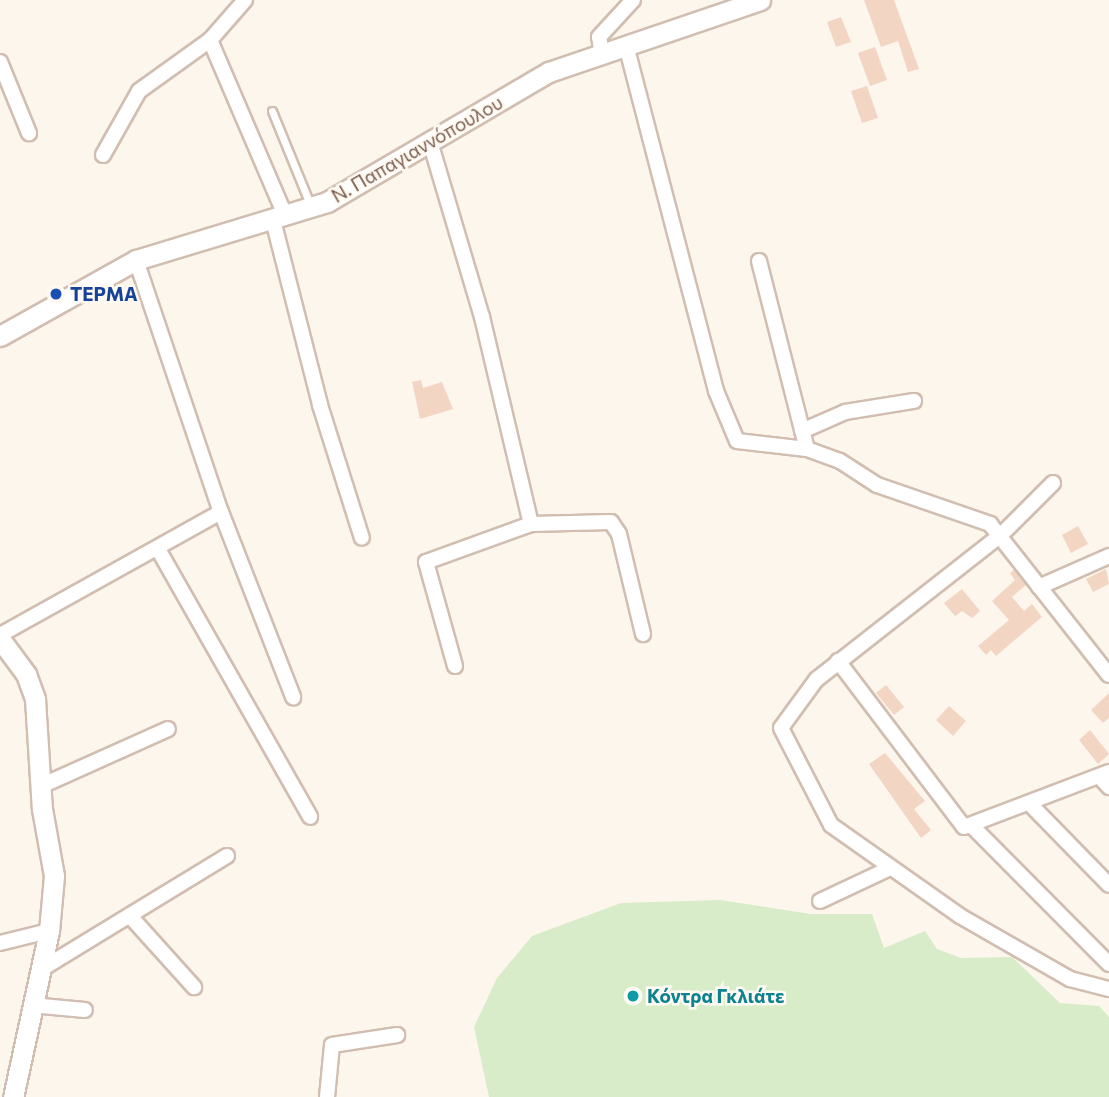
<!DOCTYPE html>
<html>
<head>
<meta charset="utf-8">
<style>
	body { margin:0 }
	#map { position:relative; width:1109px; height:1097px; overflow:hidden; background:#fdf6ec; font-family:Commissioner,sans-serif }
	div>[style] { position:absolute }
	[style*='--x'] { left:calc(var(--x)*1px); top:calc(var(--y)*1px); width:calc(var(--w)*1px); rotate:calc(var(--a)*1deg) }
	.green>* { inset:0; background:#d8ecc9 }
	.building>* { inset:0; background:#f3d5c3 }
	.roads { filter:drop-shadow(2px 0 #d1beb0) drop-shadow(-2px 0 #d1beb0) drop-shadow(0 2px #d1beb0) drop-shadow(0 -2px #d1beb0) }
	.lane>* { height:7px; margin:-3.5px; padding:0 3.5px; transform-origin:3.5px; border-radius:3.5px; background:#fff }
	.street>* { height:14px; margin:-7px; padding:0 7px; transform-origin:7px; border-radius:7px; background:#fff }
	.secondary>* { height:19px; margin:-9.5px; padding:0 9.5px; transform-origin:9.5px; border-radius:9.5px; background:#fff }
	.dots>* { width:19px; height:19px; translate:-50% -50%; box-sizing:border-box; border:4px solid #fffaf3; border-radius:50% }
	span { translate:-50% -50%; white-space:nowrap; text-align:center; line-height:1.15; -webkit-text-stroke:5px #fffaf3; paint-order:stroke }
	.street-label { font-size:19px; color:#7a5c4d }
	.transit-label { font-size:19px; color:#164399; font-weight:700 }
	.left { translate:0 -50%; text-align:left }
	.culture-label { font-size:19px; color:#0d838f; font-weight:700 }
</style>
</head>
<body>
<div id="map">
	<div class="green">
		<i style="clip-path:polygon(720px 900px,811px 914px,872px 914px,884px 948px,925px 931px,937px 949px,961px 958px,1012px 957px,1060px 1003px,1099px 1006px,1109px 1017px,1109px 1097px,489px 1097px,474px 1027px,497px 978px,532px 936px,621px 903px)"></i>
	</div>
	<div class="building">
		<i style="clip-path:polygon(864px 0,894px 0,919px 69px,908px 72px,898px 41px,881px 47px)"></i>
		<i style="clip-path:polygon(841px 17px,851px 42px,836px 47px,827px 22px)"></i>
		<i style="clip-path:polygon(875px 47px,887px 80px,870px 86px,858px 53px)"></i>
		<i style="clip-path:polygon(867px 86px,878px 118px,862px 123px,851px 91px)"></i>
		<i style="clip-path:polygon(421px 380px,423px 388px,442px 382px,453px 409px,420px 419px,412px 382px)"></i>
		<i style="clip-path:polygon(1078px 526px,1088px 544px,1071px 553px,1062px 535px)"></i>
		<i style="clip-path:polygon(1106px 569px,1109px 584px,1093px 592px,1086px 579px)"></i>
		<i style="clip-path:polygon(1014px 570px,1026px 585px,1012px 597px,1024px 611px,1032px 604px,1042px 617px,996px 656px,991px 650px,986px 655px,978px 646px,1009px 620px,992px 601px,1015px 580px,1010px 573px)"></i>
		<i style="clip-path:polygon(962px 589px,980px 611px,972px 618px,962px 611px,955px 616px,944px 603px)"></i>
		<i style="clip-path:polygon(886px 685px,904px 707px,894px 715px,876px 693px)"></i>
		<i style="clip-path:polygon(1109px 693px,1109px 718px,1103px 723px,1091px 710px)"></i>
		<i style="clip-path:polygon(949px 706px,966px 721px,953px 736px,936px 720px)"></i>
		<i style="clip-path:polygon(1090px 730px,1109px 754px,1098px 764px,1079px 740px)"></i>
		<i style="clip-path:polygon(885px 753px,925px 801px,914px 809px,931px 830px,921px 838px,869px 764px)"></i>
	</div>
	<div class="roads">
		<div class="lane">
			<i style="--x:272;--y:111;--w:100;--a:67.8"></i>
		</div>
		<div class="street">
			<i style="--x:210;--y:40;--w:193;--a:66.8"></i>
			<i style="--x:627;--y:49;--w:353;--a:75.4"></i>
			<i style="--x:716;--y:391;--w:54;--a:67.2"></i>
			<i style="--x:737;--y:441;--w:70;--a:6.5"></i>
			<i style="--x:807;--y:449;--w:35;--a:20"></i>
			<i style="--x:840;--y:461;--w:44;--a:33"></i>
			<i style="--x:877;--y:485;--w:120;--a:19"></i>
			<i style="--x:990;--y:524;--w:192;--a:51.8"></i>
			<i style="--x:602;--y:55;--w:18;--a:-99"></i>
			<i style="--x:599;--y:37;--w:50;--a:-47.4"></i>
			<i style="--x:0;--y:62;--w:77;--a:67.8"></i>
			<i style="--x:431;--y:145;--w:179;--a:73.5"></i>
			<i style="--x:482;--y:317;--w:213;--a:76.7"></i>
			<i style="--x:103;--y:155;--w:73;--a:-60.6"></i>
			<i style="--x:139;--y:91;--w:87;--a:-35.7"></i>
			<i style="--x:210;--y:40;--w:53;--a:-48.8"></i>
			<i style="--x:273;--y:220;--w:191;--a:75.7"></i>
			<i style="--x:320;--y:405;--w:139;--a:72.5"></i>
			<i style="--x:136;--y:260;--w:266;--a:71.4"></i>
			<i style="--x:221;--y:512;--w:199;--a:68.7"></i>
			<i style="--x:759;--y:261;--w:194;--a:75.7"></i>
			<i style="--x:802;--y:431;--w:47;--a:-23.8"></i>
			<i style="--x:845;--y:412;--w:70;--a:-9.1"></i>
			<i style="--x:1053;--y:483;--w:72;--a:135"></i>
			<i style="--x:1002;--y:534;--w:236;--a:141.9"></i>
			<i style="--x:816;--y:680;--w:59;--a:126.1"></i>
			<i style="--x:781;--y:728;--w:109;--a:62.7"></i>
			<i style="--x:831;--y:825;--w:158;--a:35.2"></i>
			<i style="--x:960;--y:916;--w:127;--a:29.8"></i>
			<i style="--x:1070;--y:979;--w:40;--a:14.4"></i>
			<i style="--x:158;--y:549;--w:308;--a:60.4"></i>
			<i style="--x:1039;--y:587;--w:77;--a:-23.9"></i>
			<i style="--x:0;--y:635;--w:253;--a:-29.1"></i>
			<i style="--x:838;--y:661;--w:208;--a:52.8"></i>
			<i style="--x:964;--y:827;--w:155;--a:-20.8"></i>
			<i style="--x:455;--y:666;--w:108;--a:-105.6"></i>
			<i style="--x:426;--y:562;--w:112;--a:-19.9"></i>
			<i style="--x:531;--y:524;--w:80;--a:-1.4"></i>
			<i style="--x:611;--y:522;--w:14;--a:56"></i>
			<i style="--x:619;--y:534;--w:103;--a:76.5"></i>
			<i style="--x:1099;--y:776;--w:15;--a:48"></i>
			<i style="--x:41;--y:786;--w:139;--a:-24.2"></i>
			<i style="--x:1030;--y:804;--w:113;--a:45.7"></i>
			<i style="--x:973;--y:827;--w:193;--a:45.2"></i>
			<i style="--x:820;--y:901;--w:77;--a:-25.2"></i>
			<i style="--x:130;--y:916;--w:96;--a:48"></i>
			<i style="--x:0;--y:943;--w:50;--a:-13.8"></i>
			<i style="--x:40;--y:970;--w:219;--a:-31.4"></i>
			<i style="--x:31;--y:1005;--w:54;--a:5.3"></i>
			<i style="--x:327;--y:1097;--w:52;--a:-84.5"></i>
			<i style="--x:332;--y:1045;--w:66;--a:-8.7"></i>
		</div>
		<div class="secondary">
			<i style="--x:0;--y:336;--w:156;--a:-29.2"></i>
			<i style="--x:136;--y:260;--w:200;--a:-16.9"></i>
			<i style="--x:327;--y:202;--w:257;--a:-30.4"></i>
			<i style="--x:549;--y:72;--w:223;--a:-18.8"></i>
			<i style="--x:0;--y:639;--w:44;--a:53.4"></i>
			<i style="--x:26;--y:674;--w:27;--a:70"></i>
			<i style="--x:35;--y:699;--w:110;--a:86.4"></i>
			<i style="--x:42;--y:809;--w:68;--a:79.8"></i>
			<i style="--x:54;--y:876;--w:55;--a:95.2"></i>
			<i style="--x:49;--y:931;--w:170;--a:102.2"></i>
		</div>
	</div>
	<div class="dots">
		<i style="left:56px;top:294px;background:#1a4fb4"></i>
		<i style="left:633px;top:996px;background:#0f9aa8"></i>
	</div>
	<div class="street-label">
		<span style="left:417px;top:149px;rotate:-30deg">Ν. Παπαγιαννόπουλου</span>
	</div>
	<div class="transit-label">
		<span class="left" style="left:70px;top:294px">ΤΕΡΜΑ</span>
	</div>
	<div class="culture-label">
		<span class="left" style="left:647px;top:996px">Κόντρα Γκλιάτε</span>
	</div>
</div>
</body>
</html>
